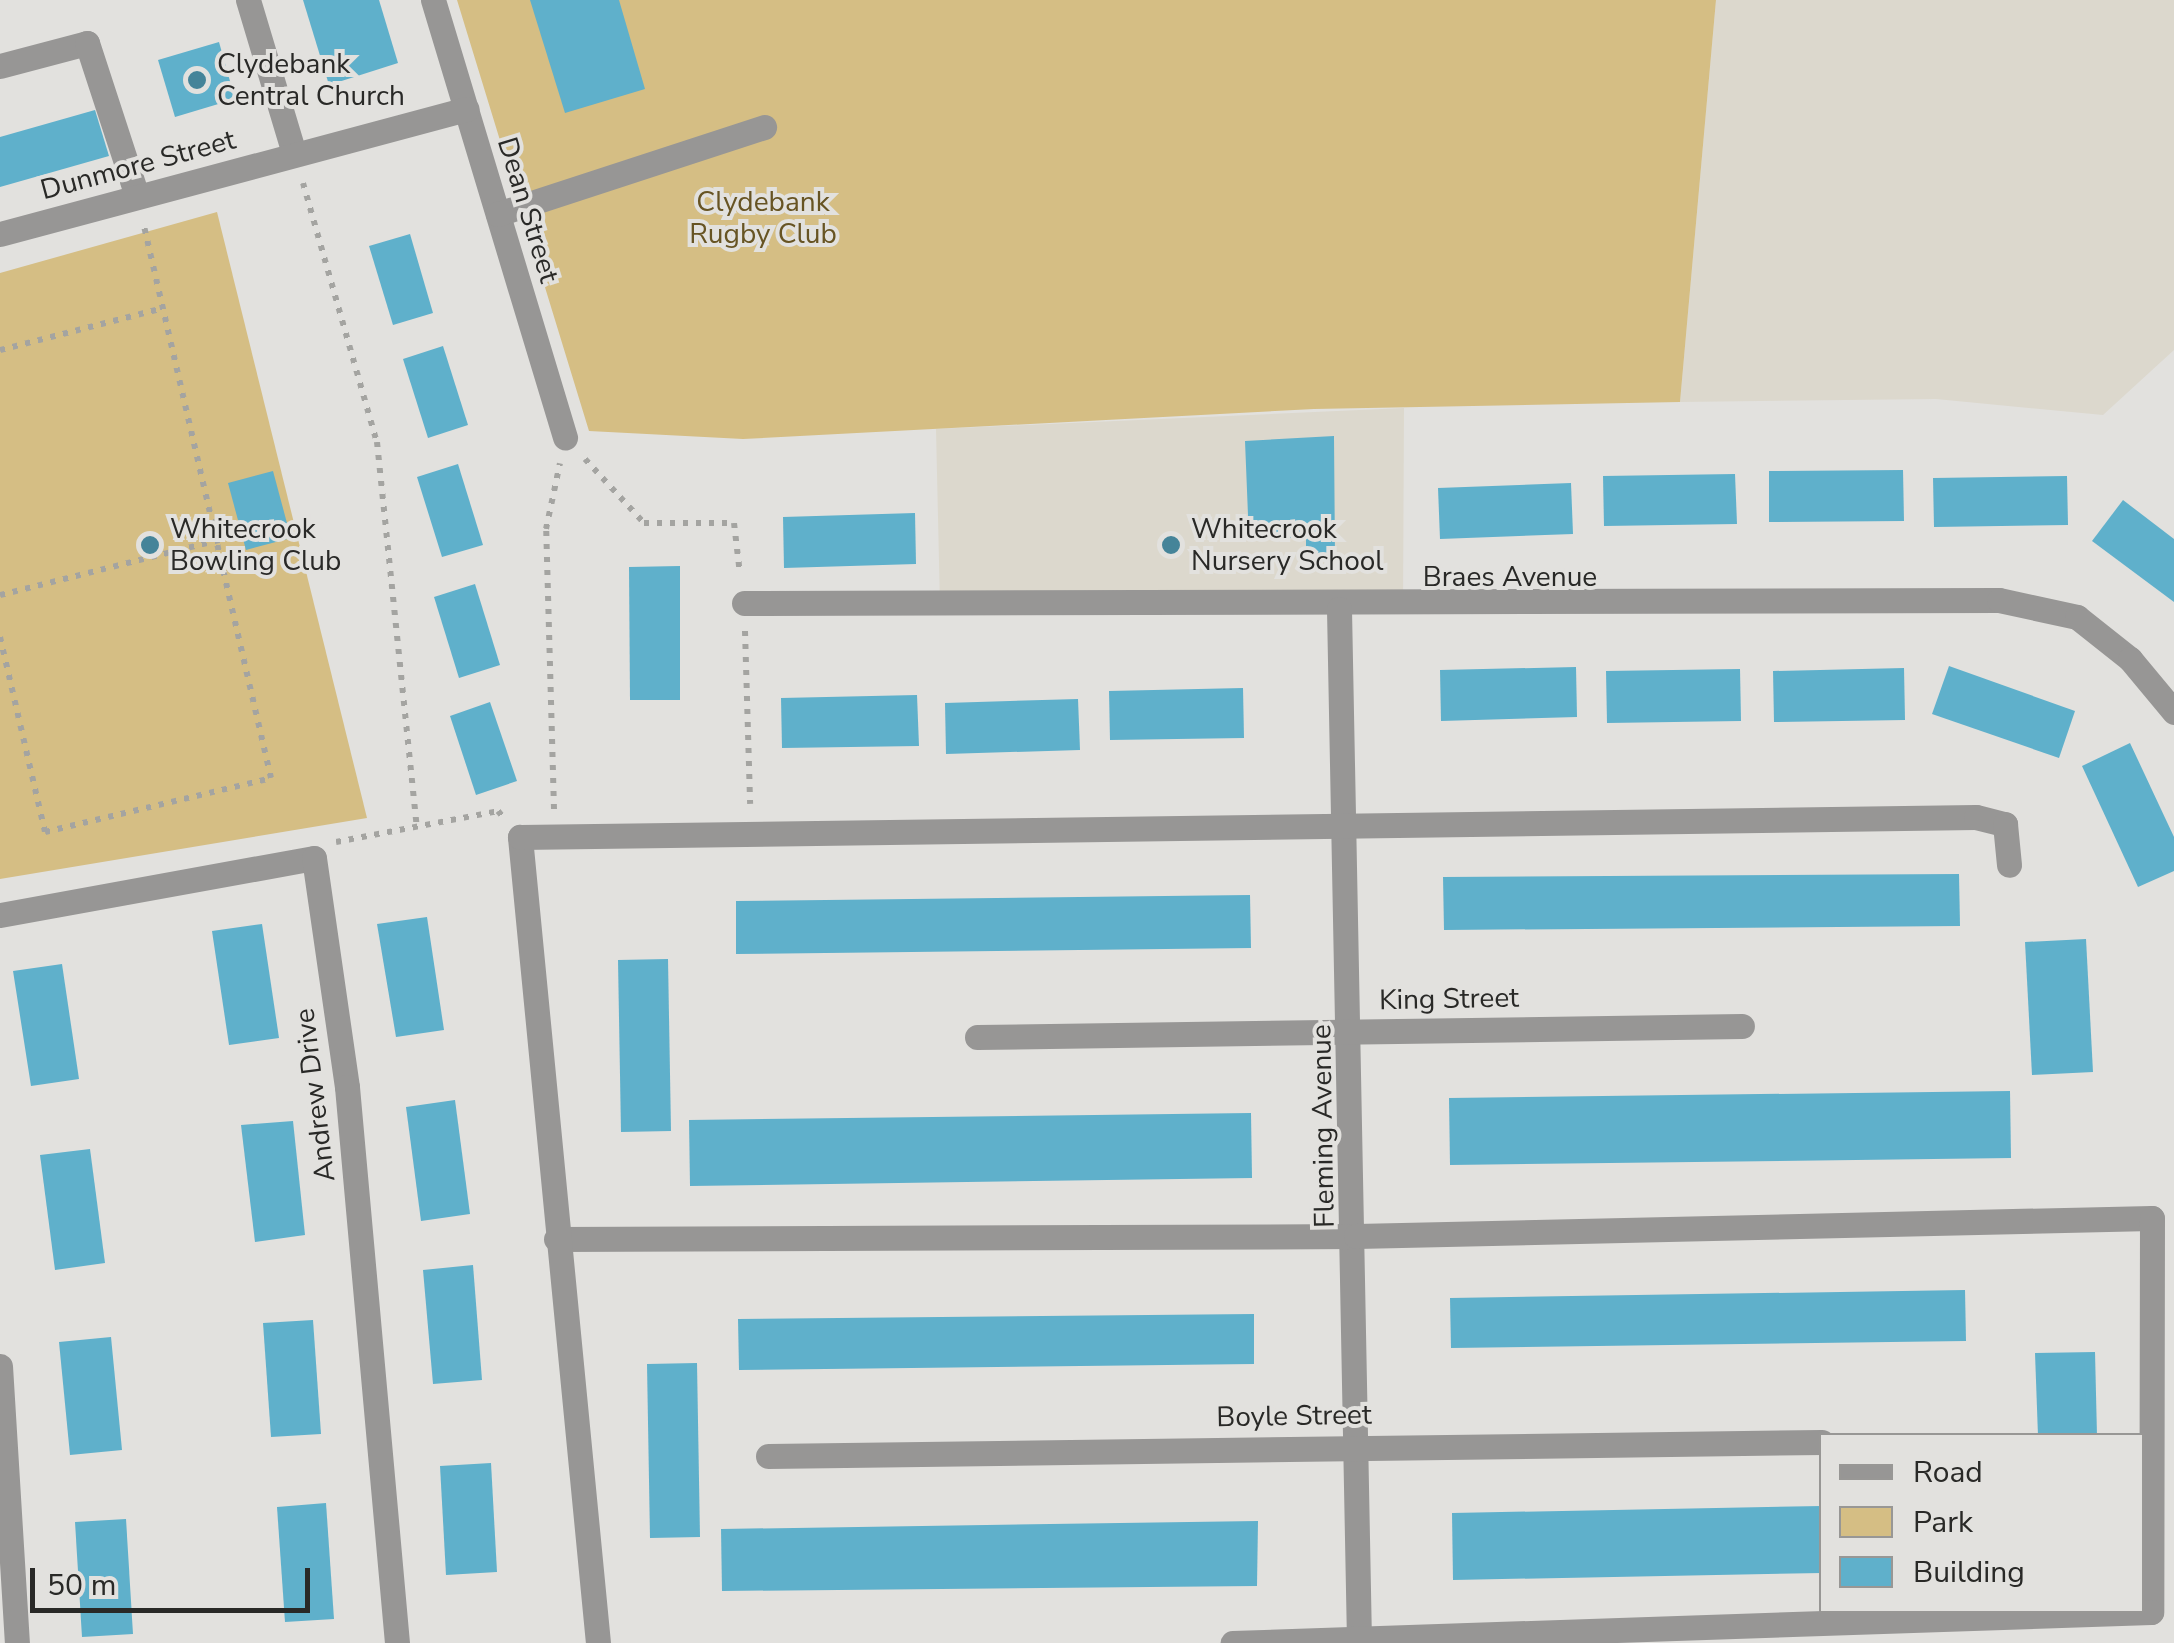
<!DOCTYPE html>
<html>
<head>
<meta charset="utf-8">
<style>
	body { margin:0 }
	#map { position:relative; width:2174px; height:1643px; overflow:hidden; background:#e2e1de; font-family:"Nunito Sans",sans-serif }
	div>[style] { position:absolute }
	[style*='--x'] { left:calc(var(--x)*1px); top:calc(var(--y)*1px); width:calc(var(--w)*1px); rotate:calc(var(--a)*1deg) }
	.built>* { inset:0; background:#dcd8cd }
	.green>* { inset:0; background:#d5be84 }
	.building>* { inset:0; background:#5fb0cb }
	.path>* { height:6px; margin-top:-3px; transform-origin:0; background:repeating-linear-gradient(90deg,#a4a4a1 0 5px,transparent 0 13px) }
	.minor>* { height:25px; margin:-12.5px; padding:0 12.5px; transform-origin:12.5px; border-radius:12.5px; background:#979695 }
	.dots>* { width:28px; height:28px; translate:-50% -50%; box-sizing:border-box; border:5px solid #e2e1de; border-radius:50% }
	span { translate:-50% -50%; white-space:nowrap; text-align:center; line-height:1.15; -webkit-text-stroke:8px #e2e1de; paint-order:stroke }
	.poi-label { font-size:28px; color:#292927 }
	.left { translate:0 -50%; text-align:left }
	.street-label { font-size:28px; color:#292927 }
	.park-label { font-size:28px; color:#675423 }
	.legend { position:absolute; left:1819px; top:1433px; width:325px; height:180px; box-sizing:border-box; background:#e2e1de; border:2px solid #989795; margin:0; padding:12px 18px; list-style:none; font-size:30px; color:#292927 }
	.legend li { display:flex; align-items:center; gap:20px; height:50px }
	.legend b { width:50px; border:2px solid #989795 }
	.scale { position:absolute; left:30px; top:1568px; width:280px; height:45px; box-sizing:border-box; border:5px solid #292927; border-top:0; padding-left:12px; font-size:30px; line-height:35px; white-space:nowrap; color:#292927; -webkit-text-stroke:8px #e2e1de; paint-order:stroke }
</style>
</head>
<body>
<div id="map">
	<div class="built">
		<i style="clip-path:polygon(1716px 0,2174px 0,2174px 350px,2103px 415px,1936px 399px,1680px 402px)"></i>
		<i style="clip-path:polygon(1404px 408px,1403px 607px,940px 605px,936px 429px)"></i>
	</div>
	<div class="green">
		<i style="clip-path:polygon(457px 0,1716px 0,1680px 402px,1314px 409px,743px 439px,589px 431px)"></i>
		<i style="clip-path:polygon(217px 212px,367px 818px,0 879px,0 273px)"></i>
	</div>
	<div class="building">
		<i style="clip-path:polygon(303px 0,379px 0,398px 63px,329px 85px)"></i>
		<i style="clip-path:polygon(530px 0,619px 0,645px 89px,565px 113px)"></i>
		<i style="clip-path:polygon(219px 42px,235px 99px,175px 117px,158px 60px)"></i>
		<i style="clip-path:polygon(95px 110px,109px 156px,0 187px,0 137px)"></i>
		<i style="clip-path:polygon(410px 234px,433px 313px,393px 325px,369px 246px)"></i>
		<i style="clip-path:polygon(443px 346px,468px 425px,428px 438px,403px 359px)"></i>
		<i style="clip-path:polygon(1334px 436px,1335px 556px,1306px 555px,1306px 537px,1249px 540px,1245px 441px)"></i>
		<i style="clip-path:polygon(458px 464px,483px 545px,442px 557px,417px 477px)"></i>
		<i style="clip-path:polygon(1903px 470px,1904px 521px,1769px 522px,1769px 471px)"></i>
		<i style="clip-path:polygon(273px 471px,291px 538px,246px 550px,228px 483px)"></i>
		<i style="clip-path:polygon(1735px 474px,1737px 524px,1604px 526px,1603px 476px)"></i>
		<i style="clip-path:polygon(2067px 476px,2068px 525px,1934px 527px,1933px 478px)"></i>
		<i style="clip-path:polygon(1571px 483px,1573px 534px,1440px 539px,1438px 488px)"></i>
		<i style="clip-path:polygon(2123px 500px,2174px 539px,2174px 602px,2092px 541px)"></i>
		<i style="clip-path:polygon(915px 513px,916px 564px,784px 568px,783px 517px)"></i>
		<i style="clip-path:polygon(680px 566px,680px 700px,630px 700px,629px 567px)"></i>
		<i style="clip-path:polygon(475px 584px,500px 665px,459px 678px,434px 597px)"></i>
		<i style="clip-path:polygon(1949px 666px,2075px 711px,2059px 758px,1932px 714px)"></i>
		<i style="clip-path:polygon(1576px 667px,1577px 717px,1441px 721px,1440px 670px)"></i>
		<i style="clip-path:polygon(1904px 668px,1905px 720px,1774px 722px,1773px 671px)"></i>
		<i style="clip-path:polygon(1740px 669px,1741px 721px,1607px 723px,1606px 671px)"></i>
		<i style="clip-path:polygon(1243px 688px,1244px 738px,1110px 740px,1109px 691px)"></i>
		<i style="clip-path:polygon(917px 695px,919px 746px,782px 748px,781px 698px)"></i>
		<i style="clip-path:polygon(1078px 699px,1080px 750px,946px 754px,945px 703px)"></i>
		<i style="clip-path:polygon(490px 702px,517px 781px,476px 795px,450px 716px)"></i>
		<i style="clip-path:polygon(2130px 743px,2174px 837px,2174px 871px,2138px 887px,2082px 766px)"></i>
		<i style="clip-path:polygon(1959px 874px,1960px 926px,1444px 930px,1443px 877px)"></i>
		<i style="clip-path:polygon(1250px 895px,1251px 948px,736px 954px,736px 901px)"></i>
		<i style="clip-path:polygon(427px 917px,444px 1030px,396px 1037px,377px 924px)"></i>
		<i style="clip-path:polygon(262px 924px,279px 1038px,229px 1045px,212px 931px)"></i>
		<i style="clip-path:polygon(2086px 939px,2093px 1072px,2032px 1075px,2025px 942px)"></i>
		<i style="clip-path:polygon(668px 959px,671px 1131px,621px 1132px,618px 960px)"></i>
		<i style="clip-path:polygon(62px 964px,79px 1079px,31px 1086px,13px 971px)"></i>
		<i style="clip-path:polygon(2010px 1091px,2011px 1158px,1450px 1165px,1449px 1098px)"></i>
		<i style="clip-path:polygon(455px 1100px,470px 1214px,421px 1221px,406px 1107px)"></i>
		<i style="clip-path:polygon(1251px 1113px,1252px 1178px,690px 1186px,689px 1120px)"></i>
		<i style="clip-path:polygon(293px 1121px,305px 1235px,255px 1242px,241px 1125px)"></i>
		<i style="clip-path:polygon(90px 1149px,105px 1263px,55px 1270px,40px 1155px)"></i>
		<i style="clip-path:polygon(473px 1265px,482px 1380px,433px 1384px,423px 1270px)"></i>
		<i style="clip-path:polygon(1965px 1290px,1966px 1341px,1451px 1348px,1450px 1298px)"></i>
		<i style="clip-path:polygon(1254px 1314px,1254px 1364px,739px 1370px,738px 1319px)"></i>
		<i style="clip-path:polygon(313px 1320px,321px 1434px,271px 1437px,263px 1323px)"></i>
		<i style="clip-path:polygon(111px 1337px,122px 1450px,70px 1455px,59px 1342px)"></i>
		<i style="clip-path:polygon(2095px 1352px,2097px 1436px,2038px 1436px,2035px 1353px)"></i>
		<i style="clip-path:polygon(697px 1363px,700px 1537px,650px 1538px,647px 1364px)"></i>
		<i style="clip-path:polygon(491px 1463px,497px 1572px,446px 1575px,440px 1466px)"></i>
		<i style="clip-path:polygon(326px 1503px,334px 1619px,285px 1622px,277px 1507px)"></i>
		<i style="clip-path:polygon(1822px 1506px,1822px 1573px,1453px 1580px,1452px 1513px)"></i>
		<i style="clip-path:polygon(126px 1519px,133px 1634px,82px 1637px,75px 1522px)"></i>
		<i style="clip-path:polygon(1258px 1521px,1257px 1586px,722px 1591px,721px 1529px)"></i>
	</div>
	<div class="path">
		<i style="--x:303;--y:183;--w:269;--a:74.1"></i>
		<i style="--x:377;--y:442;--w:386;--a:84.1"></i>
		<i style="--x:0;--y:350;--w:168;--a:-14.4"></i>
		<i style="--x:585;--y:459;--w:87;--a:47.3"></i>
		<i style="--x:644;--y:523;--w:90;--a:0"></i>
		<i style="--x:734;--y:523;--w:51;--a:83.3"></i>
		<i style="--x:0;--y:595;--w:250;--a:-14.1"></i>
		<i style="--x:745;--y:631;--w:173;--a:88.3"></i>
		<i style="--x:0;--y:637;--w:200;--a:77"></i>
		<i style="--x:45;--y:832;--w:232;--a:-13.4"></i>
		<i style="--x:271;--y:778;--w:566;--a:-102.96"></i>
		<i style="--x:554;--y:809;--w:280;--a:-91.6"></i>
		<i style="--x:546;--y:529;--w:67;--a:-78"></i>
		<i style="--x:336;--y:842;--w:165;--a:-10.8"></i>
		<i style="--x:498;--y:811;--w:8;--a:50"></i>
	</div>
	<div class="minor">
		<i style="--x:248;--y:0;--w:160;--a:73.3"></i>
		<i style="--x:433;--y:0;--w:457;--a:73.2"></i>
		<i style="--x:0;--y:66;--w:90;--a:-14.8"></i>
		<i style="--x:87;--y:43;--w:161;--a:71.9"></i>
		<i style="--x:498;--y:214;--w:280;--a:-18.1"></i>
		<i style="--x:0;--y:234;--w:483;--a:-15"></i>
		<i style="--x:744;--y:603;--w:1255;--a:-0.14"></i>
		<i style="--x:1999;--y:600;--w:80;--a:12.3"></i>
		<i style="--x:2077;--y:617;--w:68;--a:38.4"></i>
		<i style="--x:2130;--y:659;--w:69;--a:50.3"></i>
		<i style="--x:1339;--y:609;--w:1034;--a:88.89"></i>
		<i style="--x:0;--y:915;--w:319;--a:-10.3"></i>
		<i style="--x:314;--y:858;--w:231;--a:81.8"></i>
		<i style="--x:347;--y:1087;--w:558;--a:84.86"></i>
		<i style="--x:977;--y:1037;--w:765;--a:-0.82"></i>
		<i style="--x:556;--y:1239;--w:800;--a:-0.21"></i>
		<i style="--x:1356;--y:1236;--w:796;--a:-1.3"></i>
		<i style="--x:2152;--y:1218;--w:394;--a:90.1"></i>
		<i style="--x:2151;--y:1612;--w:919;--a:178.07"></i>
		<i style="--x:0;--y:1366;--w:278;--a:86.5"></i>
		<i style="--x:768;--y:1456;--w:1054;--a:-0.76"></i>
		<i style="--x:598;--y:1643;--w:810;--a:-95.53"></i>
		<i style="--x:520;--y:837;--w:1456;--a:-0.79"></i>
		<i style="--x:1976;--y:817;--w:30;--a:14"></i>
		<i style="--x:2005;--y:824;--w:41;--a:84.4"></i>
	</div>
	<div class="dots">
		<i style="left:197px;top:80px;background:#458499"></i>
		<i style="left:150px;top:545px;background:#458499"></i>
		<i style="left:1171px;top:545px;background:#458499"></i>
	</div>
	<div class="poi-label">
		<span class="left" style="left:217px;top:80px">Clydebank<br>Central Church</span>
		<span class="left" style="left:170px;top:545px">Whitecrook<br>Bowling Club</span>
		<span class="left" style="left:1191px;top:545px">Whitecrook<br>Nursery School</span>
	</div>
	<div class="street-label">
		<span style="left:138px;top:165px;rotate:-15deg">Dunmore Street</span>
		<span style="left:528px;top:210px;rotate:73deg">Dean Street</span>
		<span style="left:1510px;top:577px">Braes Avenue</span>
		<span style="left:1449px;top:999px;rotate:-1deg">King Street</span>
		<span style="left:315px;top:1095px;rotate:-97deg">Andrew Drive</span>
		<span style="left:1323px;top:1126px;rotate:-91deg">Fleming Avenue</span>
		<span style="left:1294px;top:1416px;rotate:-1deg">Boyle Street</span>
	</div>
	<div class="park-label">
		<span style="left:763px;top:218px">Clydebank<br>Rugby Club</span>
	</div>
	<ul class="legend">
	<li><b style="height:12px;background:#979695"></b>Road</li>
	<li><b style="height:28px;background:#d5be84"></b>Park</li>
	<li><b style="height:28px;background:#5fb0cb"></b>Building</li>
	</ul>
	<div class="scale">50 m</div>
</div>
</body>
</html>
